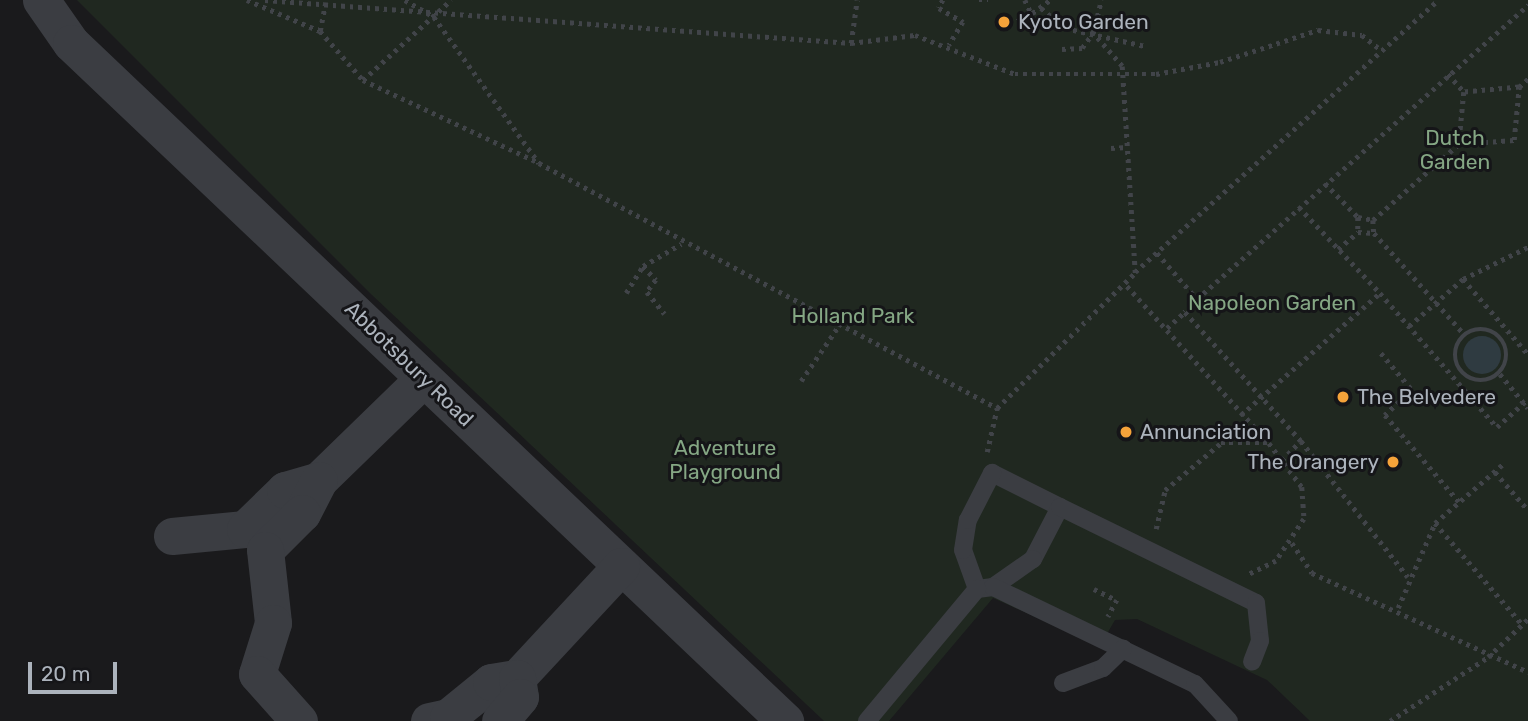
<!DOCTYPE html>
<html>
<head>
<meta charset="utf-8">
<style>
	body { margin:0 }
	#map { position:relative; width:1528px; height:721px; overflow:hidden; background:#1a1a1c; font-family:Rubik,sans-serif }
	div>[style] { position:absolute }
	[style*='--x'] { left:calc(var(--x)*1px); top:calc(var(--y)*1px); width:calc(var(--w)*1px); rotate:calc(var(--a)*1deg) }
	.green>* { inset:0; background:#202820 }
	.water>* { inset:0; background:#2f3b41 }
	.round { border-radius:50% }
	.path>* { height:4.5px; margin-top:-2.25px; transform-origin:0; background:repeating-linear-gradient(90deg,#414449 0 3.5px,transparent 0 8.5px) }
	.path>.ring { margin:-2.25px; padding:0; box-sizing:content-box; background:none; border:4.5px solid #414449; border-radius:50% }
	.lane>* { height:18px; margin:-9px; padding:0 9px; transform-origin:9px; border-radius:9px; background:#3b3d42 }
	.street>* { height:37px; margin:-18.5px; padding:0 18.5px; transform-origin:18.5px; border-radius:18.5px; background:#3b3d42 }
	.dots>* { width:19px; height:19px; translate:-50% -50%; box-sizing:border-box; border:4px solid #151518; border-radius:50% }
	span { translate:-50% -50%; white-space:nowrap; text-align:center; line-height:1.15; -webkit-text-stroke:6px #151518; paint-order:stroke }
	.poi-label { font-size:21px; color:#acb3bc }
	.left { translate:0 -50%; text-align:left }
	.right { translate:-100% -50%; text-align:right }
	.park-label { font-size:21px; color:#85a784 }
	.street-label { font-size:21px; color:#acb3bc }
	.scale { position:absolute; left:28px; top:662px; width:89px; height:32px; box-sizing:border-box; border:4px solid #acb3bc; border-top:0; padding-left:9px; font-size:21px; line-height:24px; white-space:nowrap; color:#acb3bc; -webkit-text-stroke:5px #151518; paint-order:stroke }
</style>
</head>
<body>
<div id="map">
	<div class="green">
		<i style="clip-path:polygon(77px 0,1528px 0,1528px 721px,1310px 721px,1267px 680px,1137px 619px,1115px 620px,1100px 646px,993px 598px,889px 721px,824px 721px,372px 295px)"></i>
	</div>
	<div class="water">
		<i class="round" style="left:1463px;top:336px;width:38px;height:38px"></i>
	</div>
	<div class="path">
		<i style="--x:247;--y:0;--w:79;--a:23"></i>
		<i style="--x:320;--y:31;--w:65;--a:48.7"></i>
		<i style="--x:363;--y:80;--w:195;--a:25.2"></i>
		<i style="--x:539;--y:163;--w:519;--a:28.14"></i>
		<i style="--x:997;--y:408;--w:193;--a:-44.4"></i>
		<i style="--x:1135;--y:273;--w:207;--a:-93.6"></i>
		<i style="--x:1122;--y:66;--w:44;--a:-131.3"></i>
		<i style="--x:265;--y:0;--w:588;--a:4.2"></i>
		<i style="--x:851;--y:43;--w:64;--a:-7.1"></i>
		<i style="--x:915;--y:35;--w:107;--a:21.3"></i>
		<i style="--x:1015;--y:74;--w:141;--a:0"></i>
		<i style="--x:1156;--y:74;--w:65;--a:-10.6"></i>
		<i style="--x:1220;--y:62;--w:103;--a:-18.1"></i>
		<i style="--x:1318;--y:30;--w:44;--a:6.5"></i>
		<i style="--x:1362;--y:35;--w:24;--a:38"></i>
		<i style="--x:405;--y:0;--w:34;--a:30"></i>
		<i style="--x:434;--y:17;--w:180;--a:54.3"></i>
		<i style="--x:943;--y:0;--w:9;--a:117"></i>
		<i style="--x:939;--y:8;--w:28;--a:30"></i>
		<i style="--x:963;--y:22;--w:27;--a:121"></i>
		<i style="--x:979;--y:0;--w:9;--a:0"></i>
		<i style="--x:1025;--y:0;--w:14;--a:65"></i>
		<i style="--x:1039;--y:8;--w:14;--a:-36"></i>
		<i style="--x:1017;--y:21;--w:27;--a:-28"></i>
		<i style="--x:1041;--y:8;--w:31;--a:40"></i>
		<i style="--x:1065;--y:28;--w:82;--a:12.7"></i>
		<i style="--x:320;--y:31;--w:32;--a:-79"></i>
		<i style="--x:851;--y:43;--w:43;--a:-82.1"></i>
		<i style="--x:1062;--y:49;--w:20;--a:-3"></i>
		<i style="--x:1082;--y:48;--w:19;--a:-54"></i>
		<i style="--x:1093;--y:33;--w:34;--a:-76"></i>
		<i style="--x:1448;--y:74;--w:24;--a:48"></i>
		<i style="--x:1464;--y:92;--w:52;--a:95.5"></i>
		<i style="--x:1459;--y:144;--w:55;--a:-4.2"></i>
		<i style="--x:1514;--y:140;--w:53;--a:-84.6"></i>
		<i style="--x:1519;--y:87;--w:55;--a:174.8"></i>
		<i style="--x:363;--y:80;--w:119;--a:-42.3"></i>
		<i style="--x:1519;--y:87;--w:12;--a:-42"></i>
		<i style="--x:1111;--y:148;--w:16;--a:-4"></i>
		<i style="--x:1325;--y:183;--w:47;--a:45.9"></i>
		<i style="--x:1358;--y:217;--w:15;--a:11"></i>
		<i style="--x:1373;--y:220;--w:13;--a:86"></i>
		<i style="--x:1374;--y:233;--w:137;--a:48.3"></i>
		<i style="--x:1299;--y:207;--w:118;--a:46.7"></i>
		<i style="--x:1358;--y:217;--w:15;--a:90"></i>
		<i style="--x:1373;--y:220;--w:115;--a:-41.5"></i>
		<i style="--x:1338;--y:249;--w:26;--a:-40"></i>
		<i style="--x:1358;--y:232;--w:16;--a:4"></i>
		<i style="--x:1157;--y:253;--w:61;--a:49"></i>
		<i style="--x:1197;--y:299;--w:18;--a:133"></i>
		<i style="--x:1185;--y:312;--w:173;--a:48"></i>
		<i style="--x:1301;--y:441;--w:173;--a:51.8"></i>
		<i style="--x:643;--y:266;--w:19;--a:47"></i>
		<i style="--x:656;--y:280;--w:15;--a:127"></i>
		<i style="--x:647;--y:292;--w:28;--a:51"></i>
		<i style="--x:1135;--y:272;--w:407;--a:-41.9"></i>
		<i style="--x:1463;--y:279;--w:72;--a:-26.2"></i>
		<i style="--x:1127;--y:286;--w:210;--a:47.9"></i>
		<i style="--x:626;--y:293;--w:32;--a:-58"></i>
		<i style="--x:643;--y:266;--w:44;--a:-30.1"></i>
		<i style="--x:1197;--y:299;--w:443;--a:-41.6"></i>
		<i style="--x:1409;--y:326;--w:72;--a:-41"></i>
		<i style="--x:1463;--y:279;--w:99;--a:49.1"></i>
		<i style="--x:1167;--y:328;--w:24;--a:-42"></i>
		<i class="ring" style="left:1455px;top:329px;width:47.5px;height:47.5px"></i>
		<i style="--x:1381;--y:353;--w:48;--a:50"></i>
		<i style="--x:1412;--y:390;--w:37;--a:137"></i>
		<i style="--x:1385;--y:415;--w:114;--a:49.6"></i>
		<i style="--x:1500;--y:374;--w:44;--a:50.5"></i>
		<i style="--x:801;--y:381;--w:69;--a:-55.6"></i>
		<i style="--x:1241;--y:415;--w:185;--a:-41.3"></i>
		<i style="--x:1380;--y:293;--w:178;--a:48.9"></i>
		<i style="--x:1497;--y:427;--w:42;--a:-42.1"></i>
		<i style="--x:987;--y:452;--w:45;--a:-77.2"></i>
		<i style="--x:1282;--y:460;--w:33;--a:-46"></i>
		<i style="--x:1495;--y:472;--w:50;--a:49"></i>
		<i style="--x:1435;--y:523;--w:133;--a:49.3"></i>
		<i style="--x:1156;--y:529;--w:40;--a:-77"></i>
		<i style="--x:1165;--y:490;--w:73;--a:-40"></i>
		<i style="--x:1221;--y:443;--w:48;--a:0"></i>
		<i style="--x:1269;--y:443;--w:55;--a:53.1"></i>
		<i style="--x:1302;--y:487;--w:32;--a:86"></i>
		<i style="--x:1304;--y:519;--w:50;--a:123.7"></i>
		<i style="--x:1276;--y:561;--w:30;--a:154"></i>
		<i style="--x:1292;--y:543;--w:36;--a:56"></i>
		<i style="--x:1312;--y:573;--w:238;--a:24.6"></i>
		<i style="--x:1094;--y:589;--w:25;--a:26"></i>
		<i style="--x:1117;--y:600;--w:19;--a:118"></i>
		<i style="--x:1398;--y:608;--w:93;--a:-66.5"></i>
		<i style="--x:1435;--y:523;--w:89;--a:-40.9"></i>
		<i style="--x:1390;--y:721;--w:117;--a:-33.1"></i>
		<i style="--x:1488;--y:657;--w:55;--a:-43.5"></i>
	</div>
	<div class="lane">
		<i style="--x:992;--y:473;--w:76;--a:26.6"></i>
		<i style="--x:1060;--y:507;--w:59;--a:117.4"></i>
		<i style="--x:1033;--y:559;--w:49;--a:145"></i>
		<i style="--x:993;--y:587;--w:16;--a:173"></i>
		<i style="--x:977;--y:589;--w:41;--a:-109.7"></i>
		<i style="--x:963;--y:550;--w:30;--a:-81"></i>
		<i style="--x:968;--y:520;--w:53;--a:-62.9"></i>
		<i style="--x:1060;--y:507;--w:218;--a:26.1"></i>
		<i style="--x:1256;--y:603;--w:38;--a:84"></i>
		<i style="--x:1260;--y:641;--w:22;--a:111"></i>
		<i style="--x:993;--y:587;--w:224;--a:25.7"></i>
		<i style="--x:1195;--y:684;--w:50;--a:47.4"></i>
		<i style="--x:1063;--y:683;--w:43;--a:-20.6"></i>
		<i style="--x:1103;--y:668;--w:28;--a:-44"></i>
		<i style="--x:867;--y:721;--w:172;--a:-50.2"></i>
	</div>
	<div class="street">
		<i style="--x:41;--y:0;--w:52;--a:55.1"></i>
		<i style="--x:71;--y:43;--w:985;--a:43.52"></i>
		<i style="--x:319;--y:480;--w:146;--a:-44.2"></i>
		<i style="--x:172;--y:536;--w:73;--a:-5.5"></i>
		<i style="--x:245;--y:529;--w:56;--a:-44.3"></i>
		<i style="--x:285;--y:490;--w:35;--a:-16"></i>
		<i style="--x:319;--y:480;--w:37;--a:117"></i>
		<i style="--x:302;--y:513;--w:52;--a:135"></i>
		<i style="--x:265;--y:550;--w:73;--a:83.7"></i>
		<i style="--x:273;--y:623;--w:53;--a:107.4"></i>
		<i style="--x:257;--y:674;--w:63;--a:48.2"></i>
		<i style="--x:517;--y:678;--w:153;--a:-47.1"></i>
		<i style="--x:429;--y:721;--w:19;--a:-12"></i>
		<i style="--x:448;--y:717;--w:55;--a:-39.1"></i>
		<i style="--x:491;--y:682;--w:26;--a:-9"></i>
		<i style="--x:517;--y:678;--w:19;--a:81"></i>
		<i style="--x:520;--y:697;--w:31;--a:130"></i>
	</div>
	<div class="dots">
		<i style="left:1004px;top:22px;background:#f5a33a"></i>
		<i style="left:1343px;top:397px;background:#f5a33a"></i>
		<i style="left:1126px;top:432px;background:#f5a33a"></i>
		<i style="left:1393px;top:462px;background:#f5a33a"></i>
	</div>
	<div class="poi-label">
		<span class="left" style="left:1018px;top:22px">Kyoto Garden</span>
		<span class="left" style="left:1357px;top:397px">The Belvedere</span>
		<span class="left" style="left:1140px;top:432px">Annunciation</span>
		<span class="right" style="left:1379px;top:462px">The Orangery</span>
	</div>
	<div class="park-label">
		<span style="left:1455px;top:150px">Dutch<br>Garden</span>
		<span style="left:1272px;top:303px">Napoleon Garden</span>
		<span style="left:853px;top:316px">Holland Park</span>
		<span style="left:725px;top:460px">Adventure<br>Playground</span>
	</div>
	<div class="street-label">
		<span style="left:409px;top:364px;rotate:44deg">Abbotsbury Road</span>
	</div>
	<div class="scale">20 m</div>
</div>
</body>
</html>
